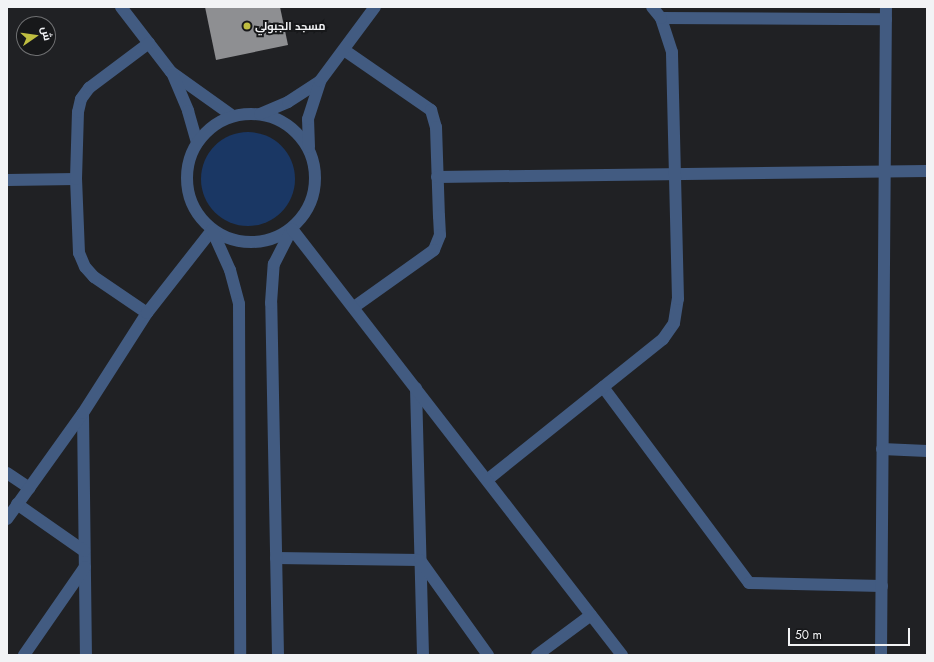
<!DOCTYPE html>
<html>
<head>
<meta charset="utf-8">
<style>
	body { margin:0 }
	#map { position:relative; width:934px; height:662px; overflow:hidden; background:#202124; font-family:Jost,Cairo,sans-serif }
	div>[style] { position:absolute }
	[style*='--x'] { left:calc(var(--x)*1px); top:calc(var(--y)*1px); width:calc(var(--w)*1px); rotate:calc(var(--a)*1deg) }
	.green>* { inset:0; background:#1a3764 }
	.round { border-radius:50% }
	.building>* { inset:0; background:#8e8f92 }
	.minor>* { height:12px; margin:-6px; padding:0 6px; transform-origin:6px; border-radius:6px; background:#425b81 }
	.minor>.ring { margin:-6px; padding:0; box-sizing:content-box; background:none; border:12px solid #425b81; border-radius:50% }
	.dots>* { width:11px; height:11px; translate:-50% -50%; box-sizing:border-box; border:2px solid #17181a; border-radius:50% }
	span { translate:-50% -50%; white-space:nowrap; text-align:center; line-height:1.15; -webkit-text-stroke:4px #17181a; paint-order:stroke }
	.poi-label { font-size:11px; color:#f2f3f5; font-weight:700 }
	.left { translate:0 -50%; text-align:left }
	.frame { position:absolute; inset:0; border:8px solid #f2f3f5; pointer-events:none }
	.north { position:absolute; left:16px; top:16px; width:40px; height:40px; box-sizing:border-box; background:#17181a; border:1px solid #6f7072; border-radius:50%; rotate:77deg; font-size:11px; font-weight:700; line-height:16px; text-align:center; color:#f2f3f5 }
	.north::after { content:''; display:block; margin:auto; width:14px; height:18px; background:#bfbe41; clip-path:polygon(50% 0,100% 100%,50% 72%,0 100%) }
	.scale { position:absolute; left:788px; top:628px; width:122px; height:18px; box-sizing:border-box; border:2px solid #f2f3f5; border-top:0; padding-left:5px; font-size:12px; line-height:14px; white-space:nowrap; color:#f2f3f5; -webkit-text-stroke:3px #17181a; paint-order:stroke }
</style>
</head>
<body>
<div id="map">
	<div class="green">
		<i class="round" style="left:201px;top:132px;width:94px;height:94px"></i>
	</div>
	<div class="building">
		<i style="clip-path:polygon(205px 7px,280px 7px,288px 45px,216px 60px)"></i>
	</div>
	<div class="minor">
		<i style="--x:121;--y:7;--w:82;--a:52.4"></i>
		<i style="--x:171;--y:72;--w:76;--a:35.4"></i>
		<i style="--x:661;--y:18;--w:225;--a:0.3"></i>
		<i style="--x:344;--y:50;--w:106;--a:34.6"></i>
		<i style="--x:431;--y:110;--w:18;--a:74"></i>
		<i style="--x:436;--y:127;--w:89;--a:88.1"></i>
		<i style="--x:439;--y:216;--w:19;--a:87"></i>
		<i style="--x:440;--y:235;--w:16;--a:112"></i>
		<i style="--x:434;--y:250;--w:98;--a:144.5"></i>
		<i style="--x:173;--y:75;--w:39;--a:67"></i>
		<i style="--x:188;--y:111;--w:33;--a:74"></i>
		<i class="ring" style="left:187px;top:114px;width:116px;height:116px"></i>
		<i style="--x:260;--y:114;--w:30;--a:-23"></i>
		<i style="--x:288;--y:102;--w:37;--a:-33"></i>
		<i style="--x:309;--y:147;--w:28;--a:-92"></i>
		<i style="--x:308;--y:119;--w:40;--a:-72"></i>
		<i style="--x:320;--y:81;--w:92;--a:-53.4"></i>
		<i style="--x:437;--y:177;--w:490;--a:-0.7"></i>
		<i style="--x:7;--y:180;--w:69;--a:-0.8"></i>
		<i style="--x:147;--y:313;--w:64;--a:-145.8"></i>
		<i style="--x:94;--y:277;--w:13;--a:-132"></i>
		<i style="--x:85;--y:267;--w:15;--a:-113"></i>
		<i style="--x:79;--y:253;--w:74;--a:-92.3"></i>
		<i style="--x:76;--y:179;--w:67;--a:-88.3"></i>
		<i style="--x:78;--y:112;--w:13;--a:-77"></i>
		<i style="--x:81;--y:99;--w:14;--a:-54"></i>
		<i style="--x:89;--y:88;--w:75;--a:-36.9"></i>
		<i style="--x:603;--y:387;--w:244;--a:53.3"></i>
		<i style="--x:749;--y:583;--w:133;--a:1.3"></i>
		<i style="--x:416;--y:388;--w:267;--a:88.5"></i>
		<i style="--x:83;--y:413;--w:242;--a:89.3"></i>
		<i style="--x:882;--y:449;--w:45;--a:2.5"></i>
		<i style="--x:7;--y:473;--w:27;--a:34"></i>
		<i style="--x:487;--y:480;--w:226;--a:-38.7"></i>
		<i style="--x:663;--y:339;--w:19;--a:-55"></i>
		<i style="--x:674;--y:323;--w:24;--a:-81"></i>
		<i style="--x:678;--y:299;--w:247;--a:-91.4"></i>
		<i style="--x:672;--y:52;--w:36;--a:-108"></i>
		<i style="--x:661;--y:18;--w:14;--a:-129"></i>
		<i style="--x:17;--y:504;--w:82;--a:35"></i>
		<i style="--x:7;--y:519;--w:130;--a:-54.4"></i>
		<i style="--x:83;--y:413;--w:119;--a:-57.4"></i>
		<i style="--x:147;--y:313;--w:105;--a:-51.9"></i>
		<i style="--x:212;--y:230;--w:44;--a:65.8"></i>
		<i style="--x:230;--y:270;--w:35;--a:75"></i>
		<i style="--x:239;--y:304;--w:351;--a:89.8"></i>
		<i style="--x:276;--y:558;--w:144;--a:0.8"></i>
		<i style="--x:420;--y:560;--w:117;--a:54.4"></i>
		<i style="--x:24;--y:655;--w:107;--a:-55.3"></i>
		<i style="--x:278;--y:655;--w:352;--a:-91.1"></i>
		<i style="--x:271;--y:303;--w:39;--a:-86"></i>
		<i style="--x:274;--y:264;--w:39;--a:-63"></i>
		<i style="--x:292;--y:229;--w:539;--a:52.24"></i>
		<i style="--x:537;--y:655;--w:67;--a:-36.5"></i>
		<i style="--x:881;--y:655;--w:648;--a:-89.56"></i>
	</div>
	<div class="dots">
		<i style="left:247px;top:26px;background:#bfbe41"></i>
	</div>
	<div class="poi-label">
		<span class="left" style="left:255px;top:26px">مسجد الجبولي</span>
	</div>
	<div class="frame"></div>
	<div class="north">ش</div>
	<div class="scale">50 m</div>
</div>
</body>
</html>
